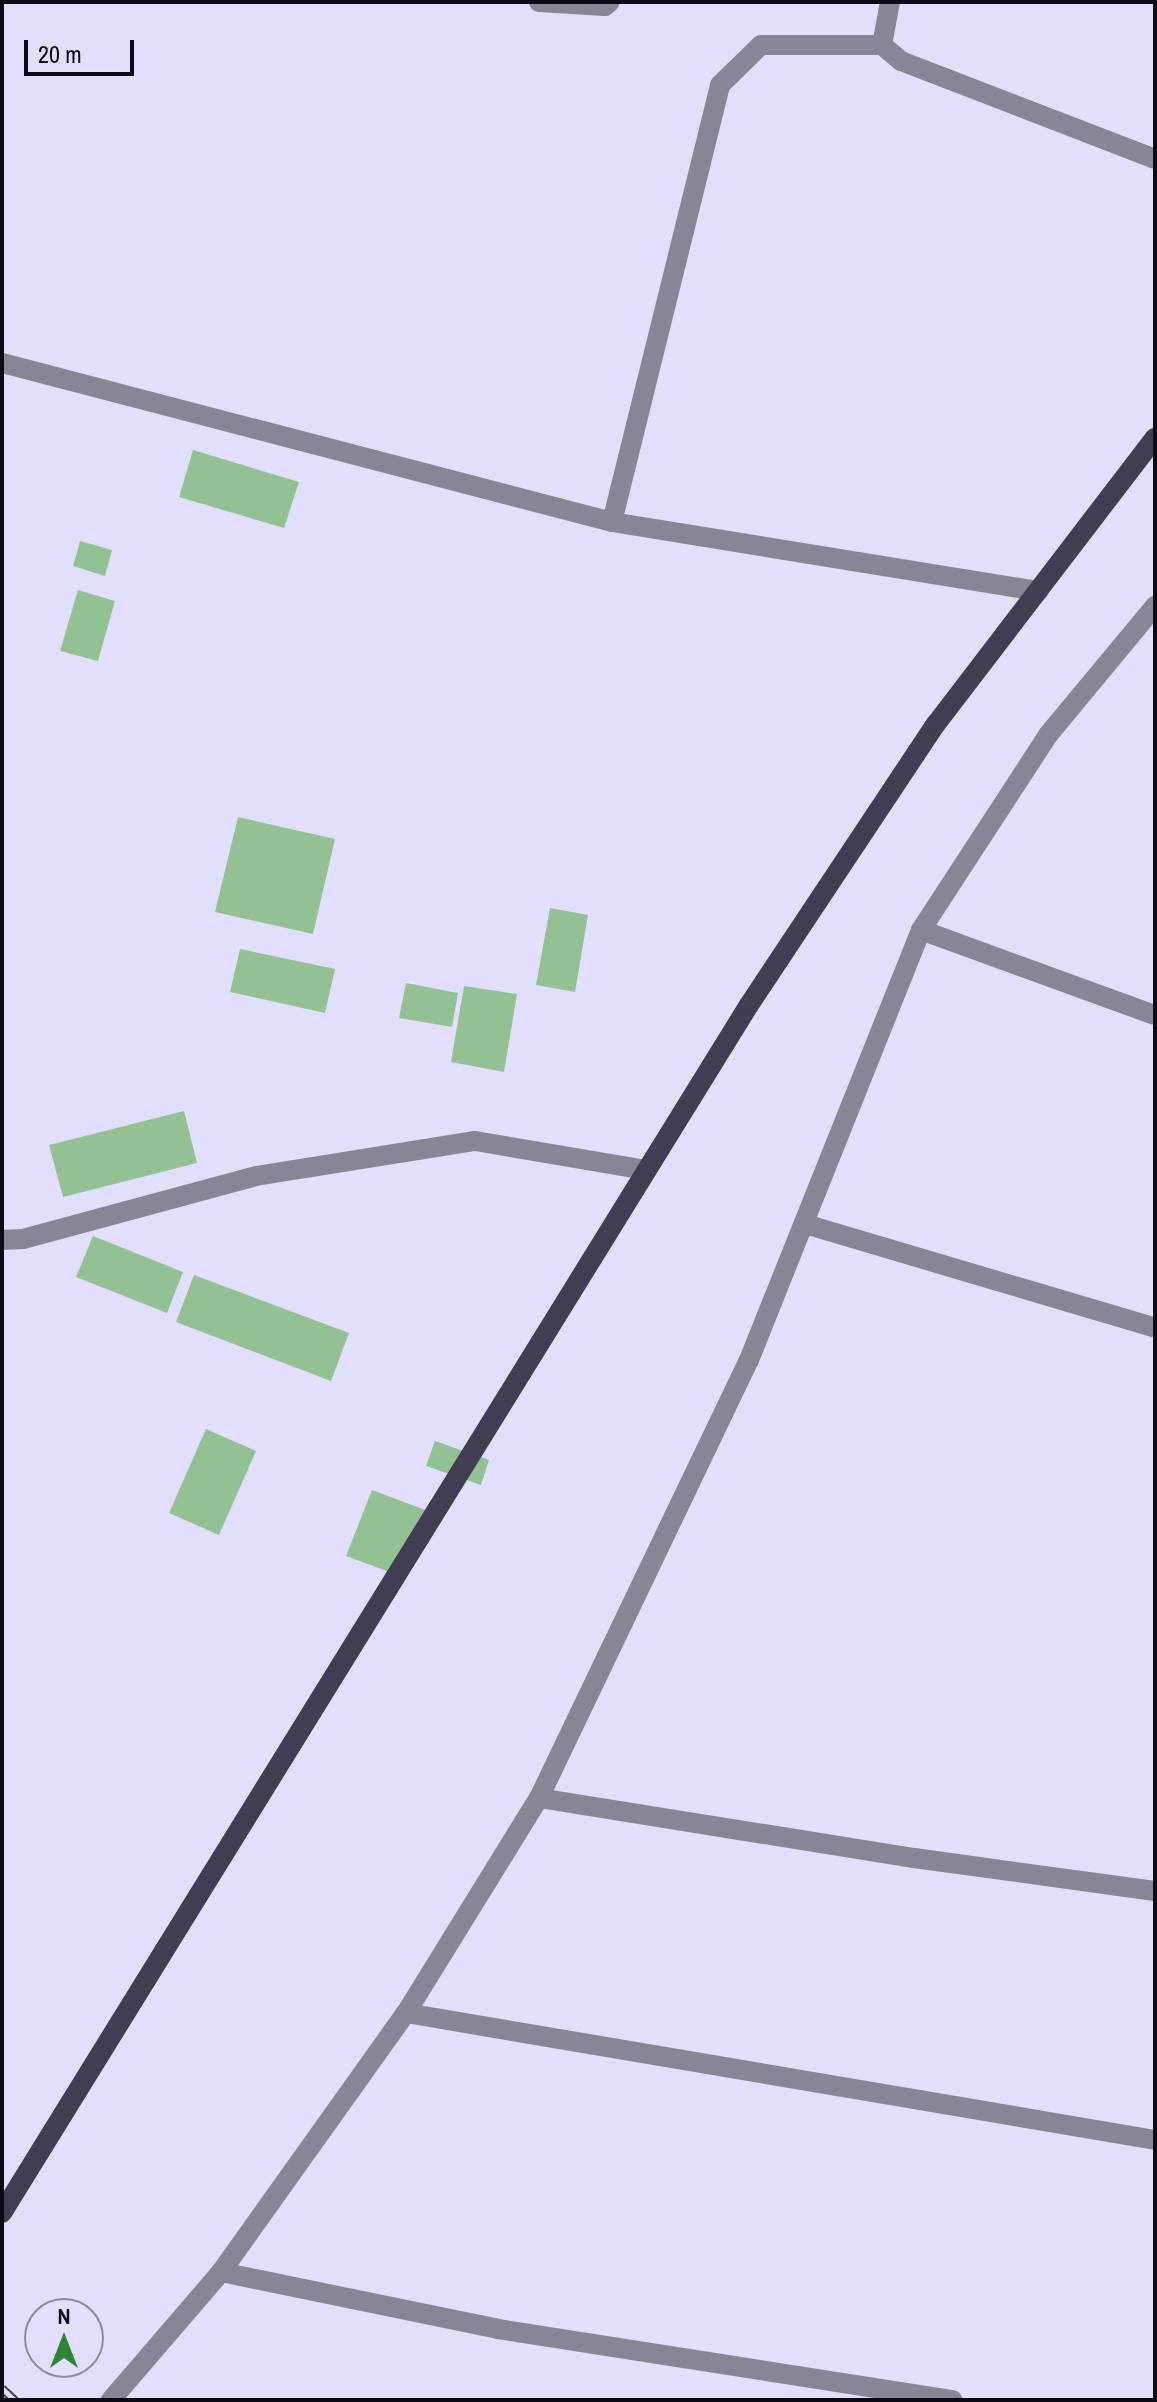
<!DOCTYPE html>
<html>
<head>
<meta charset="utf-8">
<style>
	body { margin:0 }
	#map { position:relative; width:1157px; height:2402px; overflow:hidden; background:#e2defe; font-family:"Archivo Narrow",sans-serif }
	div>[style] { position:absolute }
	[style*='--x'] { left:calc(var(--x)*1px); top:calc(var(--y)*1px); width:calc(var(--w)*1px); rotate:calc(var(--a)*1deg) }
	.building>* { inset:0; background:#93c193 }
	.minor>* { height:20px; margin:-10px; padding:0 10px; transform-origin:10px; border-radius:10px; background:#888694 }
	.primary>* { height:20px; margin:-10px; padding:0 10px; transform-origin:10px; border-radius:10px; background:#413d53 }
	.rail>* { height:9px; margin-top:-4.5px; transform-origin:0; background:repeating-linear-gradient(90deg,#e2defe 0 18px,#434251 0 36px); box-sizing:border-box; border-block:2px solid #434251 }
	span { translate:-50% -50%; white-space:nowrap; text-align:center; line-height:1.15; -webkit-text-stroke:7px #e2defe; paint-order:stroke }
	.frame { position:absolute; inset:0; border:4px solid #0c0b15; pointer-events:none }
	.north { position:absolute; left:24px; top:2298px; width:80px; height:80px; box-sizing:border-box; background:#e2defe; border:2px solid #8c8aa1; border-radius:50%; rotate:0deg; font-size:22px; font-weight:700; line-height:32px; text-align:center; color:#0c0b15 }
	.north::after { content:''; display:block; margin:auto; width:28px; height:36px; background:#2c8635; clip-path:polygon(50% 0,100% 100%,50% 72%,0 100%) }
	.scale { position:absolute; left:24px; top:40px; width:110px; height:36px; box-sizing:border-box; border:4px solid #0c0b15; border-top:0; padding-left:10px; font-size:24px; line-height:28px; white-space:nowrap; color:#0c0b15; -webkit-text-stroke:6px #e2defe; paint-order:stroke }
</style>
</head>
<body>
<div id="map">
	<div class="building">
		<i style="clip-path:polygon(193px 450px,299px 482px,284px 528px,179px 497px)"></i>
		<i style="clip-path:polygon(80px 541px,112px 550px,105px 576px,73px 566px)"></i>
		<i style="clip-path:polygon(78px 590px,115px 601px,98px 661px,60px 651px)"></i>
		<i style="clip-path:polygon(238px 817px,335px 839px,313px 934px,215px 912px)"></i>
		<i style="clip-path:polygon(550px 908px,588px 915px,575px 992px,536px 985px)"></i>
		<i style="clip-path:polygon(240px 949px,335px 969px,325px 1013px,230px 992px)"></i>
		<i style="clip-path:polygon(406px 983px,458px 993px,452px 1027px,399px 1018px)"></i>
		<i style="clip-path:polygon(464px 986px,517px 994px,504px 1072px,451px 1062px)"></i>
		<i style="clip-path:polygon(184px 1111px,197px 1163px,63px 1197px,49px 1145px)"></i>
		<i style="clip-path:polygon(93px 1236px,183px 1272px,167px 1313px,76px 1277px)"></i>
		<i style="clip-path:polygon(194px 1275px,349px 1333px,331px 1381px,176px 1322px)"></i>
		<i style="clip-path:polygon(206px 1429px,256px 1451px,219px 1535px,169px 1513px)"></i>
		<i style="clip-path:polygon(435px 1441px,489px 1460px,481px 1485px,426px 1466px)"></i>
		<i style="clip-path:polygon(372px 1490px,428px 1511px,403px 1577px,346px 1556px)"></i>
	</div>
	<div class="minor">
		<i style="--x:539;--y:2;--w:66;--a:3.5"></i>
		<i style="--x:605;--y:6;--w:6;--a:-39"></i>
		<i style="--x:882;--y:45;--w:44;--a:-79.5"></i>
		<i style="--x:2;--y:363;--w:630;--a:14.61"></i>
		<i style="--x:612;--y:522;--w:432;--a:9.2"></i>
		<i style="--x:612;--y:522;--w:450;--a:-76.1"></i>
		<i style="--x:720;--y:85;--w:57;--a:-44.3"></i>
		<i style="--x:761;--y:45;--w:121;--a:0"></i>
		<i style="--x:882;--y:45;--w:25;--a:40"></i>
		<i style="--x:901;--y:61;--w:272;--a:21.1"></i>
		<i style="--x:921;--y:930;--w:249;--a:20"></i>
		<i style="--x:805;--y:1224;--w:365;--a:16.5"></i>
		<i style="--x:2;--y:1240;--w:21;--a:-3"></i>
		<i style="--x:23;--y:1239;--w:241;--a:-15.1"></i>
		<i style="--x:256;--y:1176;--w:222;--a:-9.1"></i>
		<i style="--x:475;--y:1141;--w:174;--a:9.6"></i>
		<i style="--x:539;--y:1798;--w:380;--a:9.1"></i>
		<i style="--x:914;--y:1858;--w:243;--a:7.8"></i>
		<i style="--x:406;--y:2013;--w:760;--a:9.62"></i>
		<i style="--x:221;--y:2272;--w:283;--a:11.6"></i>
		<i style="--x:498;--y:2329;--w:460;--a:8.9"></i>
		<i style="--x:111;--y:2400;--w:169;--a:-49.3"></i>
		<i style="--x:221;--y:2272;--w:318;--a:-54.5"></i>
		<i style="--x:406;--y:2013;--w:253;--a:-58.3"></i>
		<i style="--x:539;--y:1798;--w:486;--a:-64.4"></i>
		<i style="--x:749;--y:1360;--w:463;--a:-68.2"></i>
		<i style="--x:921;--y:930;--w:233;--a:-56.9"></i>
		<i style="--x:1048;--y:735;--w:168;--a:-50.3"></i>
	</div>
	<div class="primary">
		<i style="--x:2;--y:2213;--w:1420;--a:-58.27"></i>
		<i style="--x:749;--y:1005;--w:338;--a:-56.4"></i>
		<i style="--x:936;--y:724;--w:360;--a:-52.6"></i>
	</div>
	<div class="rail">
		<i style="--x:2;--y:2388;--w:18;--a:43"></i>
	</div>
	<div class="frame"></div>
	<div class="north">N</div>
	<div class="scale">20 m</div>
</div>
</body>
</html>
